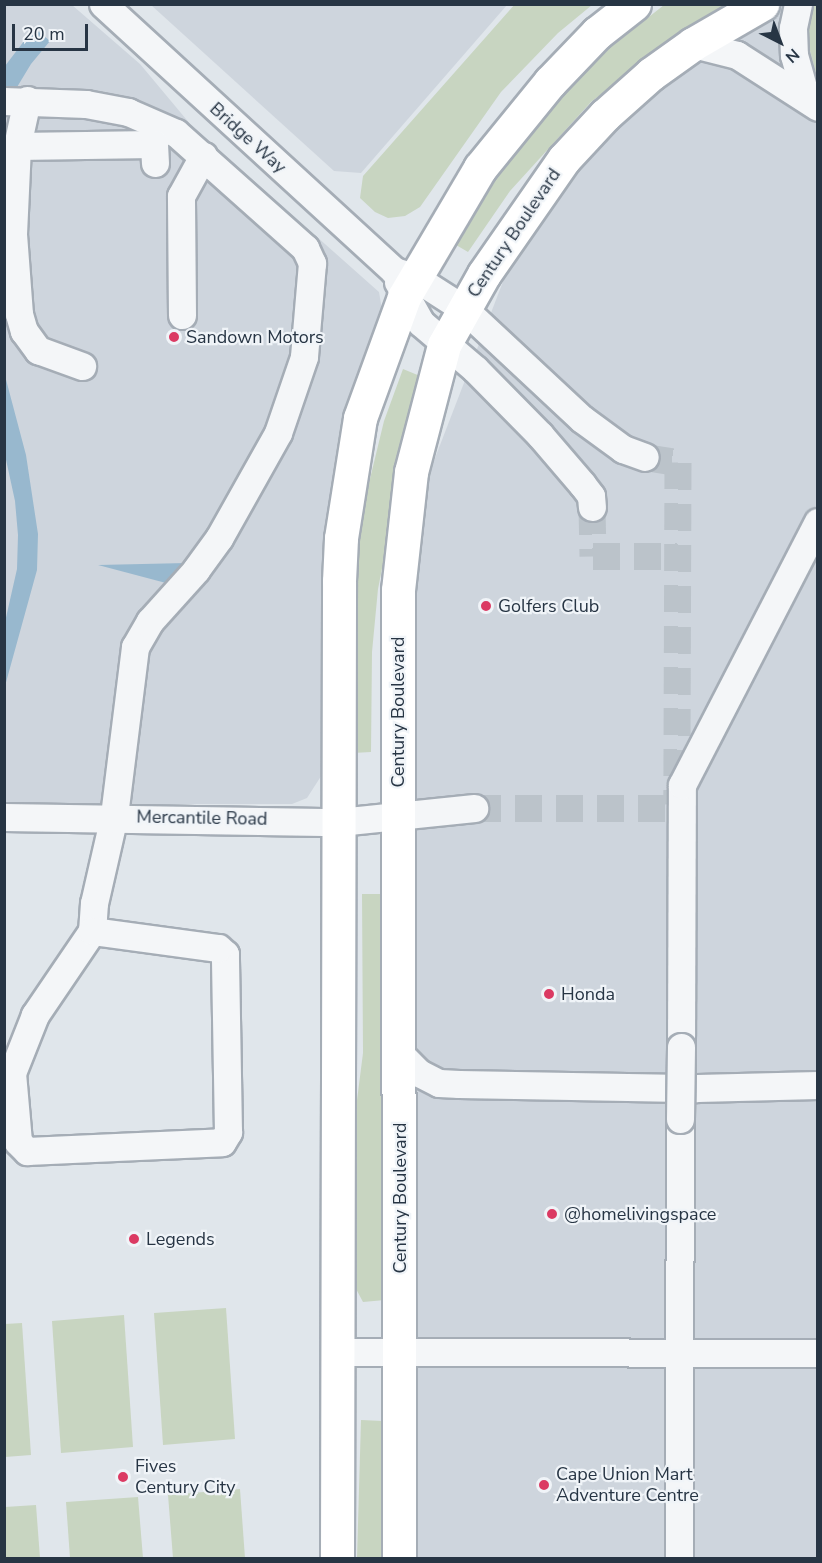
<!DOCTYPE html>
<html>
<head>
<meta charset="utf-8">
<style>
	body { margin:0 }
	#map { position:relative; width:822px; height:1563px; overflow:hidden; background:#e0e6eb; font-family:"Nunito Sans",sans-serif }
	div>[style] { position:absolute }
	[style*='--x'] { left:calc(var(--x)*1px); top:calc(var(--y)*1px); width:calc(var(--w)*1px); rotate:calc(var(--a)*1deg) }
	.built>* { inset:0; background:#ced5dd }
	.green>* { inset:0; background:#c8d5c1 }
	.water>* { inset:0; background:#98b8ce }
	.minor-tunnel>* { height:27px; margin-top:-13.5px; transform-origin:0; background:repeating-linear-gradient(90deg,#bbc3ca 0 27px,transparent 0 41px) }
	.roads { filter:drop-shadow(2px 0 #a5adb6) drop-shadow(-2px 0 #a5adb6) drop-shadow(0 2px #a5adb6) drop-shadow(0 -2px #a5adb6) }
	.minor>* { height:27px; margin:-13.5px; padding:0 13.5px; transform-origin:13.5px; border-radius:13.5px; background:#f4f6f8 }
	.major>* { height:33px; margin:-16.5px; padding:0 16.5px; transform-origin:16.5px; border-radius:16.5px; background:#fff }
	.bridges { filter:drop-shadow(2px 0 #a5adb6) drop-shadow(-2px 0 #a5adb6) drop-shadow(0 2px #a5adb6) drop-shadow(0 -2px #a5adb6) }
	.minor-bridge>* { height:27px; margin:-13.5px; padding:0 13.5px; transform-origin:13.5px; border-radius:13.5px; background:#f4f6f8 }
	.dots>* { width:16px; height:16px; translate:-50% -50%; box-sizing:border-box; border:3px solid #f0f4f8; border-radius:50% }
	span { translate:-50% -50%; white-space:nowrap; text-align:center; line-height:1.15; -webkit-text-stroke:4.5px #f0f4f8; paint-order:stroke }
	.street-label { font-size:18px; color:#273544 }
	.poi-label { font-size:18px; color:#273544 }
	.left { translate:0 -50%; text-align:left }
	.frame { position:absolute; inset:0; border:6px solid #273544; pointer-events:none }
	.north { position:absolute; left:750px; top:12px; width:60px; height:60px; -webkit-text-stroke:4px #f0f4f8; paint-order:stroke; rotate:138deg; font-size:16px; font-weight:700; line-height:24px; text-align:center; color:#273544 }
	.north::after { content:''; display:block; margin:auto; width:21px; height:27px; background:#273544; clip-path:polygon(50% 0,100% 100%,50% 72%,0 100%) }
	.scale { position:absolute; left:12px; top:24px; width:76px; height:27px; box-sizing:border-box; border:3px solid #273544; border-top:0; padding-left:8px; font-size:18px; line-height:21px; white-space:nowrap; color:#273544; -webkit-text-stroke:4px #f0f4f8; paint-order:stroke }
</style>
</head>
<body>
<div id="map">
	<div class="built">
		<i style="clip-path:polygon(5px 5px,72px 5px,140px 64px,191px 125px,379px 292px,383px 316px,325px 770px,307px 798px,292px 804px,5px 804px)"></i>
		<i style="clip-path:polygon(151px 5px,507px 5px,361px 173px,334px 171px)"></i>
		<i style="clip-path:polygon(791px 5px,817px 5px,817px 1558px,410px 1558px,411px 594px,420px 497px,504px 279px,577px 172px,662px 74px)"></i>
	</div>
	<div class="green">
		<i style="clip-path:polygon(515px 4px,592px 5px,558px 33px,501px 92px,420px 207px,405px 216px,388px 218px,375px 212px,360px 198px,363px 176px)"></i>
		<i style="clip-path:polygon(664px 5px,731px 5px,662px 47px,591px 102px,510px 191px,468px 252px,451px 242px,489px 176px,529px 128px,611px 47px)"></i>
		<i style="clip-path:polygon(810px 5px,817px 5px,817px 77px,803px 24px)"></i>
		<i style="clip-path:polygon(403px 369px,420px 376px,378px 589px,372px 652px,371px 752px,353px 753px,352px 580px,369px 483px,384px 421px)"></i>
		<i style="clip-path:polygon(362px 894px,382px 894px,385px 1300px,363px 1302px,355px 1287px,348px 1256px,348px 1171px,363px 1053px)"></i>
		<i style="clip-path:polygon(226px 1308px,235px 1439px,163px 1445px,154px 1313px)"></i>
		<i style="clip-path:polygon(124px 1315px,133px 1447px,61px 1453px,52px 1321px)"></i>
		<i style="clip-path:polygon(22px 1323px,31px 1455px,5px 1457px,5px 1324px)"></i>
		<i style="clip-path:polygon(361px 1420px,383px 1421px,383px 1558px,357px 1558px)"></i>
		<i style="clip-path:polygon(240px 1489px,245px 1558px,173px 1558px,168px 1495px)"></i>
		<i style="clip-path:polygon(138px 1497px,143px 1558px,70px 1558px,66px 1502px)"></i>
		<i style="clip-path:polygon(36px 1505px,40px 1558px,5px 1558px,5px 1507px)"></i>
	</div>
	<div class="water">
		<i style="clip-path:polygon(34px 28px,50px 41px,31px 64px,5px 107px,5px 66px)"></i>
		<i style="clip-path:polygon(4px 372px,26px 455px,38px 534px,37px 570px,5px 686px,5px 622px,17px 569px,18px 535px,15px 501px,5px 455px)"></i>
		<i style="clip-path:polygon(187px 563px,166px 583px,98px 565px)"></i>
	</div>
	<div class="minor-tunnel">
		<i style="--x:645;--y:457;--w:33;--a:9"></i>
		<i style="--x:678;--y:462;--w:342;--a:90.2"></i>
		<i style="--x:592;--y:507;--w:49;--a:88.8"></i>
		<i style="--x:593;--y:556;--w:84;--a:0"></i>
		<i style="--x:474;--y:808;--w:203;--a:0"></i>
	</div>
	<div class="roads">
		<div class="minor">
			<i style="--x:103;--y:4;--w:395;--a:42.5"></i>
			<i style="--x:394;--y:271;--w:21;--a:17"></i>
			<i style="--x:414;--y:277;--w:59;--a:32.6"></i>
			<i style="--x:464;--y:309;--w:161;--a:43"></i>
			<i style="--x:582;--y:419;--w:51;--a:36.2"></i>
			<i style="--x:623;--y:449;--w:23;--a:20"></i>
			<i style="--x:798;--y:4;--w:25;--a:102"></i>
			<i style="--x:793;--y:28;--w:27;--a:88"></i>
			<i style="--x:794;--y:55;--w:45;--a:74.4"></i>
			<i style="--x:693;--y:44;--w:45;--a:14"></i>
			<i style="--x:737;--y:55;--w:96;--a:32.7"></i>
			<i style="--x:27;--y:100;--w:47;--a:102.3"></i>
			<i style="--x:17;--y:146;--w:88;--a:92.6"></i>
			<i style="--x:13;--y:234;--w:80;--a:85.7"></i>
			<i style="--x:19;--y:314;--w:18;--a:74"></i>
			<i style="--x:24;--y:331;--w:24;--a:54"></i>
			<i style="--x:38;--y:350;--w:47;--a:20"></i>
			<i style="--x:4;--y:101;--w:82;--a:2.1"></i>
			<i style="--x:86;--y:104;--w:43;--a:10.8"></i>
			<i style="--x:128;--y:112;--w:52;--a:23.6"></i>
			<i style="--x:176;--y:133;--w:173;--a:41.7"></i>
			<i style="--x:305;--y:248;--w:17;--a:65"></i>
			<i style="--x:312;--y:263;--w:94;--a:94.9"></i>
			<i style="--x:304;--y:357;--w:80;--a:108.9"></i>
			<i style="--x:278;--y:433;--w:120;--a:119.3"></i>
			<i style="--x:219;--y:538;--w:39;--a:126"></i>
			<i style="--x:196;--y:570;--w:69;--a:132"></i>
			<i style="--x:150;--y:621;--w:30;--a:120"></i>
			<i style="--x:135;--y:647;--w:170;--a:97.1"></i>
			<i style="--x:114;--y:816;--w:89;--a:102.9"></i>
			<i style="--x:94;--y:903;--w:28;--a:94"></i>
			<i style="--x:92;--y:931;--w:102;--a:124.2"></i>
			<i style="--x:35;--y:1015;--w:62;--a:111.6"></i>
			<i style="--x:12;--y:1073;--w:69;--a:85"></i>
			<i style="--x:18;--y:1142;--w:13;--a:45"></i>
			<i style="--x:27;--y:1151;--w:195;--a:-2.6"></i>
			<i style="--x:222;--y:1142;--w:12;--a:-59"></i>
			<i style="--x:228;--y:1132;--w:178;--a:-91"></i>
			<i style="--x:225;--y:954;--w:9;--a:-139"></i>
			<i style="--x:218;--y:948;--w:127;--a:-172.3"></i>
			<i style="--x:17;--y:146;--w:137;--a:-0.8"></i>
			<i style="--x:154;--y:144;--w:19;--a:87"></i>
			<i style="--x:398;--y:282;--w:47;--a:60.7"></i>
			<i style="--x:421;--y:323;--w:71;--a:40.4"></i>
			<i style="--x:475;--y:369;--w:93;--a:45.4"></i>
			<i style="--x:540;--y:435;--w:65;--a:49.4"></i>
			<i style="--x:582;--y:484;--w:15;--a:53"></i>
			<i style="--x:591;--y:496;--w:11;--a:85"></i>
			<i style="--x:182;--y:315;--w:119;--a:-90.5"></i>
			<i style="--x:181;--y:196;--w:46;--a:-61.2"></i>
			<i style="--x:4;--y:817;--w:335;--a:0.9"></i>
			<i style="--x:339;--y:822;--w:136;--a:-5.9"></i>
			<i style="--x:681;--y:1047;--w:262;--a:-89.8"></i>
			<i style="--x:682;--y:785;--w:296;--a:-62.7"></i>
			<i style="--x:401;--y:1055;--w:25;--a:45"></i>
			<i style="--x:419;--y:1073;--w:22;--a:27"></i>
			<i style="--x:439;--y:1083;--w:20;--a:3"></i>
			<i style="--x:459;--y:1084;--w:238;--a:1"></i>
			<i style="--x:697;--y:1088;--w:121;--a:-1.4"></i>
			<i style="--x:339;--y:1352;--w:479;--a:0.1"></i>
			<i style="--x:679;--y:1558;--w:439;--a:-89.9"></i>
		</div>
		<div class="major">
			<i style="--x:337;--y:1558;--w:977;--a:-89.88"></i>
			<i style="--x:339;--y:581;--w:43;--a:-87.3"></i>
			<i style="--x:341;--y:538;--w:121;--a:-81"></i>
			<i style="--x:360;--y:418;--w:129;--a:-70"></i>
			<i style="--x:404;--y:297;--w:150;--a:-59.5"></i>
			<i style="--x:480;--y:168;--w:111;--a:-50.9"></i>
			<i style="--x:550;--y:82;--w:68;--a:-46.2"></i>
			<i style="--x:597;--y:33;--w:47;--a:-38.1"></i>
			<i style="--x:399;--y:1558;--w:968;--a:-90.06"></i>
			<i style="--x:398;--y:590;--w:119;--a:-83.7"></i>
			<i style="--x:411;--y:472;--w:131;--a:-75.4"></i>
			<i style="--x:444;--y:345;--w:81;--a:-60.6"></i>
			<i style="--x:484;--y:274;--w:140;--a:-55.2"></i>
			<i style="--x:564;--y:159;--w:60;--a:-47"></i>
			<i style="--x:605;--y:115;--w:62;--a:-41.7"></i>
			<i style="--x:651;--y:74;--w:52;--a:-35.5"></i>
			<i style="--x:693;--y:44;--w:80;--a:-30.1"></i>
		</div>
	</div>
	<div class="bridges">
		<div class="minor-bridge">
			<i style="--x:680;--y:1119;--w:72;--a:-89.2"></i>
		</div>
	</div>
	<div class="dots">
		<i style="left:174px;top:337px;background:#db3a63"></i>
		<i style="left:486px;top:606px;background:#db3a63"></i>
		<i style="left:549px;top:994px;background:#db3a63"></i>
		<i style="left:552px;top:1214px;background:#db3a63"></i>
		<i style="left:134px;top:1239px;background:#db3a63"></i>
		<i style="left:123px;top:1477px;background:#db3a63"></i>
		<i style="left:544px;top:1485px;background:#db3a63"></i>
	</div>
	<div class="street-label">
		<span style="left:248px;top:138px;rotate:42deg">Bridge Way</span>
		<span style="left:514px;top:233px;rotate:-56deg">Century Boulevard</span>
		<span style="left:398px;top:712px;rotate:-90deg">Century Boulevard</span>
		<span style="left:202px;top:818px;rotate:1deg">Mercantile Road</span>
		<span style="left:400px;top:1198px;rotate:-90deg">Century Boulevard</span>
	</div>
	<div class="poi-label">
		<span class="left" style="left:186px;top:337px">Sandown Motors</span>
		<span class="left" style="left:498px;top:606px">Golfers Club</span>
		<span class="left" style="left:561px;top:994px">Honda</span>
		<span class="left" style="left:564px;top:1214px">@homelivingspace</span>
		<span class="left" style="left:146px;top:1239px">Legends</span>
		<span class="left" style="left:135px;top:1477px">Fives<br>Century City</span>
		<span class="left" style="left:556px;top:1485px">Cape Union Mart<br>Adventure Centre</span>
	</div>
	<div class="frame"></div>
	<div class="north">N</div>
	<div class="scale">20 m</div>
</div>
</body>
</html>
